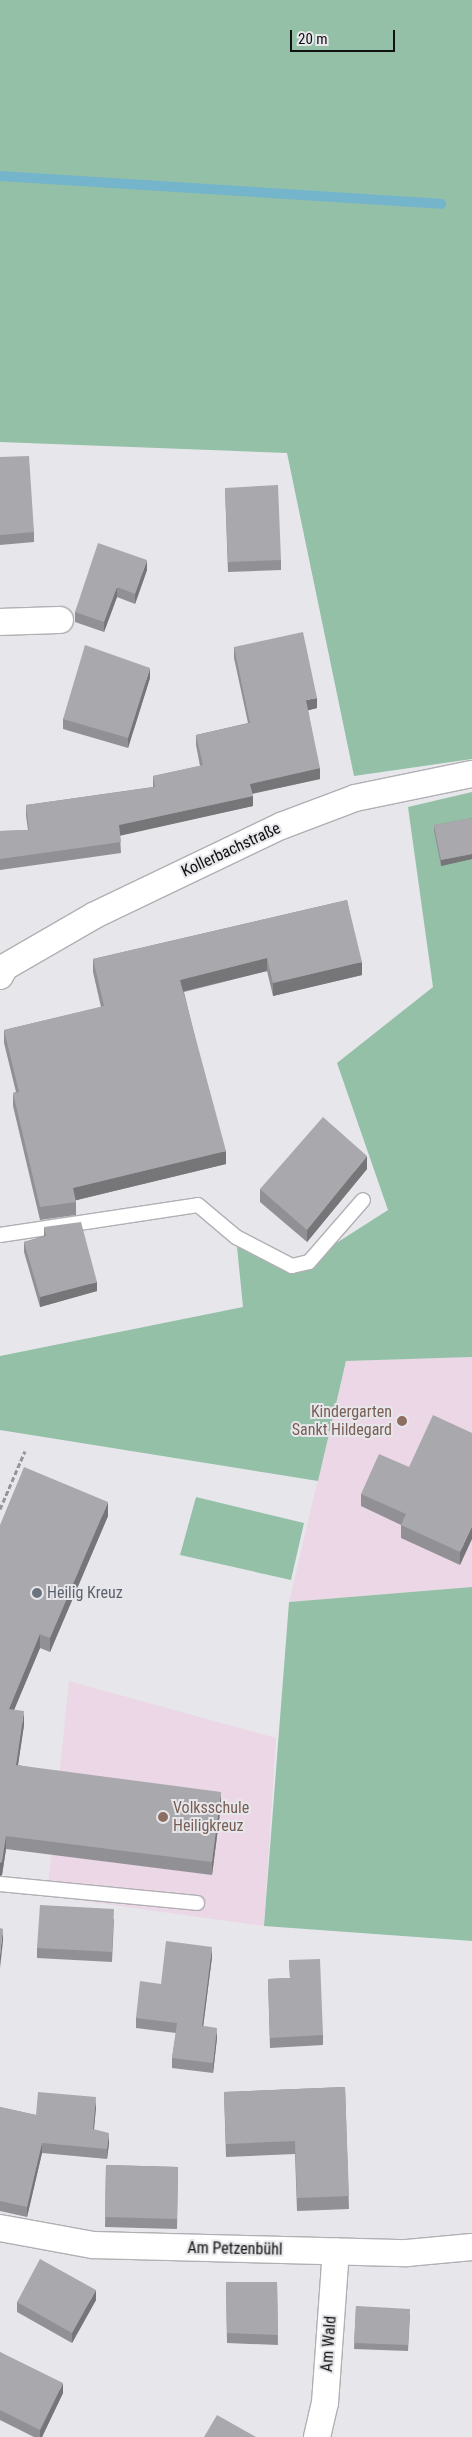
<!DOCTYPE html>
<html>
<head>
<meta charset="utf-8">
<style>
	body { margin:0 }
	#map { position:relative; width:472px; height:2437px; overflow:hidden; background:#e7e7eb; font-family:"Roboto Condensed",sans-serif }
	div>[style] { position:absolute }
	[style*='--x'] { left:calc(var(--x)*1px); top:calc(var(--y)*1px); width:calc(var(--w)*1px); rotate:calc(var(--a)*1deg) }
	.education>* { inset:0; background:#ebd7e5 }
	.green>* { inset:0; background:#94c0a8 }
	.stream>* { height:10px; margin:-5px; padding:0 5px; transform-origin:5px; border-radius:5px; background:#74b5cc }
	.path>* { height:3px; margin-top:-1.5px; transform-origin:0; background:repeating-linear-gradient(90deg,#969699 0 5px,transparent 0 7.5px) }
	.roads { filter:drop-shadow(1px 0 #b0b0b4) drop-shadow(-1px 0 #b0b0b4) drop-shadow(0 1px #b0b0b4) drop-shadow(0 -1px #b0b0b4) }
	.service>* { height:14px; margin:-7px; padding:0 7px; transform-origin:7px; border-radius:7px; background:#fff }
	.minor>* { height:26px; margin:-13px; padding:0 13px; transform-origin:13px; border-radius:13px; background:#fff }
	.wall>* { inset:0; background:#919195 }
	.shaded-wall>* { inset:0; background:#767679 }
	.building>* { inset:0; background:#a9a9ad }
	.dots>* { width:14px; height:14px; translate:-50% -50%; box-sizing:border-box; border:2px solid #e7e7eb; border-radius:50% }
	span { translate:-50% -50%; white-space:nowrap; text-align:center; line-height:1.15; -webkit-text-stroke:4px #e7e7eb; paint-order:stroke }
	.street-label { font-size:16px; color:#111112 }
	.education-label { font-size:16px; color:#785e54 }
	.right { translate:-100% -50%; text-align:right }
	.left { translate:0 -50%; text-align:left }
	.worship-label { font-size:16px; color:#5b616d }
	.scale { position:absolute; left:290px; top:30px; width:105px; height:22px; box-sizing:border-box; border:2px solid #111112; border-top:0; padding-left:6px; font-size:15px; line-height:18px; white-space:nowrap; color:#111112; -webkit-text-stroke:4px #e7e7eb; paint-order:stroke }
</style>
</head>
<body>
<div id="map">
	<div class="education">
		<i style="clip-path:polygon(472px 1357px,472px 1587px,289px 1602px,346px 1361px)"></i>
		<i style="clip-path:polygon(69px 1681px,276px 1738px,264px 1926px,47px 1896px)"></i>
	</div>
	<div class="green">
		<i style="clip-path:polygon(0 0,472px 0,472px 759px,354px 776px,287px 453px,0 442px)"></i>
		<i style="clip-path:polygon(472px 792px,472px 1357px,346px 1361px,318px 1481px,0 1430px,0 1356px,243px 1307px,236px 1237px,291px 1272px,388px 1210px,337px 1063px,433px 987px,408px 807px)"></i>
		<i style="clip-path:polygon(196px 1497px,304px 1523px,291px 1580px,180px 1555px)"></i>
		<i style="clip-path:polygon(472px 1587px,472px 1941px,264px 1926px,289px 1602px)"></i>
	</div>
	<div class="stream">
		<i style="--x:0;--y:176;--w:442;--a:3.6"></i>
	</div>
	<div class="path">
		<i style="--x:0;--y:1509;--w:63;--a:-66.7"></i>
	</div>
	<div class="roads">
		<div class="service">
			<i style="--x:0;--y:1235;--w:200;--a:-8.6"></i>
			<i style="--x:198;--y:1205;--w:50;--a:40.1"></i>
			<i style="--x:236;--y:1237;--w:63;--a:27.4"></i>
			<i style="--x:292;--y:1266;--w:17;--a:-13"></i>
			<i style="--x:309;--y:1262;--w:82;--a:-48.9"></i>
			<i style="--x:0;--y:1884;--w:198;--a:5.5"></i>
		</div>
		<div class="minor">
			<i style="--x:0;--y:622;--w:60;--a:-1.9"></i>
			<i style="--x:0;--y:976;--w:10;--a:-61"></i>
			<i style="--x:5;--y:967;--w:104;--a:-30"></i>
			<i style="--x:95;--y:915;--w:206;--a:-25.6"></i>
			<i style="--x:281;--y:826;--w:79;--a:-20.7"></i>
			<i style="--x:355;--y:798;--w:119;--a:-11.6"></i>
			<i style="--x:0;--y:2228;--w:95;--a:10.4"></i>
			<i style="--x:93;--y:2245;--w:314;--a:1.5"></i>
			<i style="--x:407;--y:2253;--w:65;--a:-5.3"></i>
			<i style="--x:317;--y:2437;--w:35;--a:-77"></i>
			<i style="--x:325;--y:2403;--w:152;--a:-85.9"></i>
		</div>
	</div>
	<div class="wall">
		<i style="clip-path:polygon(0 457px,34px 532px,34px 542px,0 545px)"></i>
		<i style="clip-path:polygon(225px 488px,281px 560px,281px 570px,228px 572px)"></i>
		<i style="clip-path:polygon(147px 570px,135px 604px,117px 597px,104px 632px,75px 622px,75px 612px)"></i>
		<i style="clip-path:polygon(234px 647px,317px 708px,308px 710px,320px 779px,252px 794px,253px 806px,120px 835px,121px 853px,0 870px,0 831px,28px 830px,26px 816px,26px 805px,153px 787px,153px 776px,200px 766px,196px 745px,196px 735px,248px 723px,234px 658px)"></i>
		<i style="clip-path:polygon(150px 678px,128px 748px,63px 729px,63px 719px)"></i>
		<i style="clip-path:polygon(472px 818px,472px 859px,441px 866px,434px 831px,434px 825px)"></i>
		<i style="clip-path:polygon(347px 900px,362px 975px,273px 996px,267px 971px,184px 992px,226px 1164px,76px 1200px,76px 1215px,40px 1220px,13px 1106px,13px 1093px,16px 1092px,4px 1043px,4px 1030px,101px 1007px,93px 972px,93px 959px)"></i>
		<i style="clip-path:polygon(367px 1169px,307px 1242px,260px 1202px,260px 1189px)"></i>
		<i style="clip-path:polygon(44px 1227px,97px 1291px,40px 1307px,24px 1252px,24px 1242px,44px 1236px)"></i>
		<i style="clip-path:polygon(472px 1433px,460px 1565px,401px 1538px,401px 1525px,361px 1506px,361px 1494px)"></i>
		<i style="clip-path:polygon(108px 1516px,50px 1652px,40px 1648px,14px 1710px,24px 1725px,18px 1765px,221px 1805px,212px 1875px,6px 1849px,2px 1875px,0 1876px,0 1525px)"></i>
		<i style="clip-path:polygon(114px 1919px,112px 1962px,37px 1958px,37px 1948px)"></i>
		<i style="clip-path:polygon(212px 1957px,203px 2026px,217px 2038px,213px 2073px,172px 2068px,172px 2058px,176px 2033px,136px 2028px,136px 2018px,161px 1984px)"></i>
		<i style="clip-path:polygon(289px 1960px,323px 2035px,323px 2045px,270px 2048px,268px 1979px,290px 1978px)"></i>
		<i style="clip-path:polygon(345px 2087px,349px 2209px,297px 2211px,295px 2154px,226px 2157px,224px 2092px)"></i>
		<i style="clip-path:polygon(0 2107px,36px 2115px,96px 2107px,94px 2129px,109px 2143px,107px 2159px,42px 2153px,27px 2217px,0 2211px)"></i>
		<i style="clip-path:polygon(106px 2165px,178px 2167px,177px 2229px,105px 2227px)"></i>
		<i style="clip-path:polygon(226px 2282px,277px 2282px,278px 2345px,227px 2343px)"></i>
		<i style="clip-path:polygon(96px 2300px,72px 2343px,17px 2312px,17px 2302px)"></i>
		<i style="clip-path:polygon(356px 2306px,410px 2314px,408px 2351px,354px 2349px)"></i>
		<i style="clip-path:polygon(0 2352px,63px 2393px,42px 2437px,34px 2437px,0 2420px)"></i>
	</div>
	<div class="shaded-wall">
		<i style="clip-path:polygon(147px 560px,147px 570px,135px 604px,135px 594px)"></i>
		<i style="clip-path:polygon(117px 587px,117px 597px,104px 632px,104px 622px)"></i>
		<i style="clip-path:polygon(150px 668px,150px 678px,128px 748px,128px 738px)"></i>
		<i style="clip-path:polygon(317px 698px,317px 708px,306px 711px,306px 700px)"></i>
		<i style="clip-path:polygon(320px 768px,320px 779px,250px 794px,250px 784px)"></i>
		<i style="clip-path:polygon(253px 796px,253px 806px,119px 836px,119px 825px)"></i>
		<i style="clip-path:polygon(472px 854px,472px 859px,441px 866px,441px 860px)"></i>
		<i style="clip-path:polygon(267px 958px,267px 971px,180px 992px,180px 980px)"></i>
		<i style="clip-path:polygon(362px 962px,362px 975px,273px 996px,273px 983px)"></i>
		<i style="clip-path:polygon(226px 1151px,226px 1164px,73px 1201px,73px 1188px)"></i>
		<i style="clip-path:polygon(367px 1156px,367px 1169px,307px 1242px,307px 1230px)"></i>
		<i style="clip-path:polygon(97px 1282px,97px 1291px,40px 1307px,40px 1297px)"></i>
		<i style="clip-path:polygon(108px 1502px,108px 1516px,50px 1652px,50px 1638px)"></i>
		<i style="clip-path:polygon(472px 1526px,472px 1539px,460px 1565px,460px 1552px)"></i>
		<i style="clip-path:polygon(40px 1634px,40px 1648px,9px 1722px,9px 1709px)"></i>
		<i style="clip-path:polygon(24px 1711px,24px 1725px,16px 1778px,16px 1765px)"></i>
		<i style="clip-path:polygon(221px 1792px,221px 1805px,212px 1875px,212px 1862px)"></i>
		<i style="clip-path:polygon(6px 1836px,6px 1849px,2px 1875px,0 1876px,0 1863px)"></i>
		<i style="clip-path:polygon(3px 1929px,3px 1941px,0 1968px,0 1955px)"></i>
		<i style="clip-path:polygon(212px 1947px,212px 1957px,202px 2036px,202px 2026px)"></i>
		<i style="clip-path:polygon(217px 2028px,217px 2038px,213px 2073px,213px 2063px)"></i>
		<i style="clip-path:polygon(96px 2097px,96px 2107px,93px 2139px,93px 2129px)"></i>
		<i style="clip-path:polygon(109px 2133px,109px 2143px,107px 2159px,107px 2149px)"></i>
		<i style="clip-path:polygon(42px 2143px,42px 2153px,27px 2217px,27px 2207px)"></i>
		<i style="clip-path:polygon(96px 2290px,96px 2300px,72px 2343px,72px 2333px)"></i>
		<i style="clip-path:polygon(63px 2383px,63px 2393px,42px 2437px,40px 2437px,40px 2430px)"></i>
	</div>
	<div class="building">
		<i style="clip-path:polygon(29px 456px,34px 532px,0 535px,0 457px)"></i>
		<i style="clip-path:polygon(278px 485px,281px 560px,228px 562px,225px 488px)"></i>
		<i style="clip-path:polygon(98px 543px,147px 560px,135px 594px,117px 587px,104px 622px,75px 612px)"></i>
		<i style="clip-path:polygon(303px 632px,317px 698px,306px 700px,320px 768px,250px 784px,253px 796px,119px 825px,121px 842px,0 859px,0 831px,29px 830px,26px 805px,155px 787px,153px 776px,203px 765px,196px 735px,250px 723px,234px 647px)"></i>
		<i style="clip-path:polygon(85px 645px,150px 668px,128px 738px,63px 719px)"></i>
		<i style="clip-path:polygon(472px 818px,472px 854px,441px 860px,434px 825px)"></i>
		<i style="clip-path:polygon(347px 900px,362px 962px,273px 983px,267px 958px,180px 980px,226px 1151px,73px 1188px,76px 1202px,40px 1207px,13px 1093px,19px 1092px,4px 1030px,104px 1006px,93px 959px)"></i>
		<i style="clip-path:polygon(323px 1117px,367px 1156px,307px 1230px,260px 1189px)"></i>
		<i style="clip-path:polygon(81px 1222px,97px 1282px,40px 1297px,24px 1242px,46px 1236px,44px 1227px)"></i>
		<i style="clip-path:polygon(433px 1415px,472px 1433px,472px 1526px,460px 1552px,401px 1525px,406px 1514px,361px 1494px,379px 1454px,409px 1467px)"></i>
		<i style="clip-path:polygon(24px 1467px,108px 1502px,50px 1638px,40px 1634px,9px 1709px,24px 1711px,16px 1765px,221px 1792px,212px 1862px,6px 1836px,2px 1862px,0 1863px,0 1525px)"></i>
		<i style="clip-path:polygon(40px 1905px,114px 1909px,112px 1952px,37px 1948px)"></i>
		<i style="clip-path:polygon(0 1928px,3px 1929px,0 1955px)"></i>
		<i style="clip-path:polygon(166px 1941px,212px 1947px,202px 2026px,198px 2025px,217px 2028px,213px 2063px,172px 2058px,177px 2023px,136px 2018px,140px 1981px,161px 1984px)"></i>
		<i style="clip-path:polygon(320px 1959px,323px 2035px,270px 2038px,268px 1979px,290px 1978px,289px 1960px)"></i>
		<i style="clip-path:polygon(345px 2087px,349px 2196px,297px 2198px,295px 2141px,226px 2144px,224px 2092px)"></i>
		<i style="clip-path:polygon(38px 2092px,96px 2097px,93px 2129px,109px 2133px,107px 2149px,42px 2143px,27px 2207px,0 2201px,0 2107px,36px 2115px)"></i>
		<i style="clip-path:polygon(106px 2165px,178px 2167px,177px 2219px,105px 2217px)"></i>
		<i style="clip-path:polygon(40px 2259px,96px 2290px,72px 2333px,17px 2302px)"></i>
		<i style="clip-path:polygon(226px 2282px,277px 2282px,278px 2335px,227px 2333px)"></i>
		<i style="clip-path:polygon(356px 2306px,410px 2309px,408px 2345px,354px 2343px)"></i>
		<i style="clip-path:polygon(0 2352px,63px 2383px,40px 2430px,0 2410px)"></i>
		<i style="clip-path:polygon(217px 2415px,256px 2437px,204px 2437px)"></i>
	</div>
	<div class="dots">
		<i style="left:402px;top:1421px;background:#8d6e63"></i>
		<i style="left:37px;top:1593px;background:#6b7280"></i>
		<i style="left:163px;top:1817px;background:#8d6e63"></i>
	</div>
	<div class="street-label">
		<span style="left:231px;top:850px;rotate:-25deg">Kollerbachstraße</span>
		<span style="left:235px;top:2249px;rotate:1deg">Am Petzenbühl</span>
		<span style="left:329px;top:2344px;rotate:-86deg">Am Wald</span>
	</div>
	<div class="education-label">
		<span class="right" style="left:392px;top:1421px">Kindergarten<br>Sankt Hildegard</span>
		<span class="left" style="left:173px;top:1817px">Volksschule<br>Heiligkreuz</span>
	</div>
	<div class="worship-label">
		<span class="left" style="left:47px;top:1593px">Heilig Kreuz</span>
	</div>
	<div class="scale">20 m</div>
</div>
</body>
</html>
